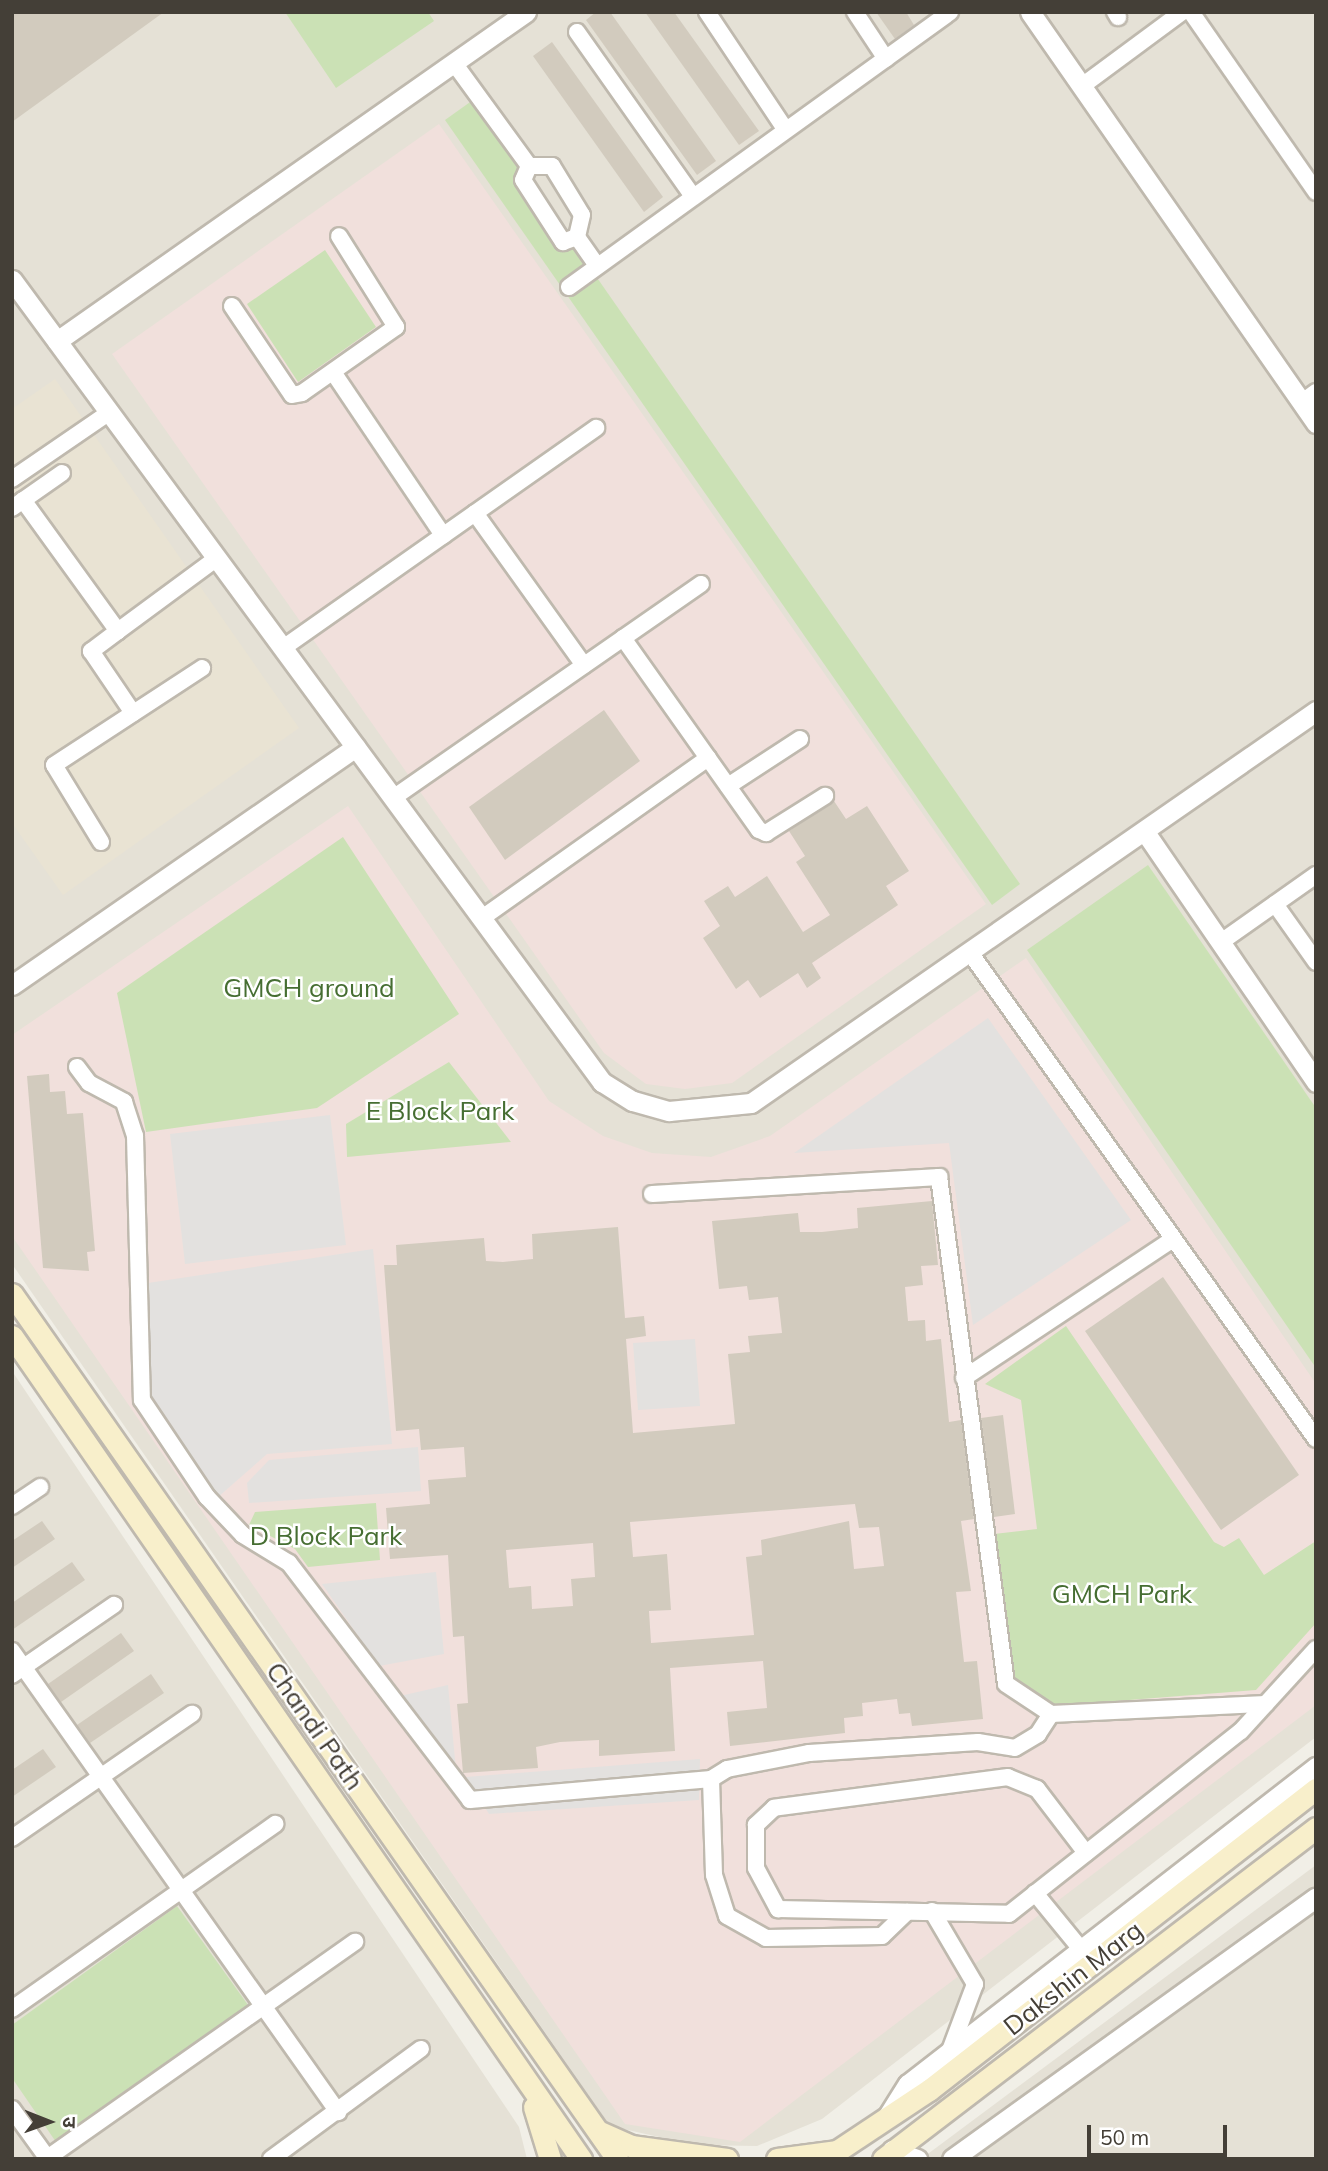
<!DOCTYPE html>
<html>
<head>
<meta charset="utf-8">
<style>
	body { margin:0 }
	#map { position:relative; width:1328px; height:2171px; overflow:hidden; background:#f1efe7; font-family:Mulish,"Noto Sans Devanagari",sans-serif }
	div>[style] { position:absolute }
	[style*='--x'] { left:calc(var(--x)*1px); top:calc(var(--y)*1px); width:calc(var(--w)*1px); rotate:calc(var(--a)*1deg) }
	.residential>* { inset:0; background:#e5e1d6 }
	.education>* { inset:0; background:#e9e3d3 }
	.medical>* { inset:0; background:#f1e0dc }
	.green>* { inset:0; background:#cbe1b5 }
	.parking>* { inset:0; background:#e3e1df }
	.building>* { inset:0; background:#d2cbbe }
	.roads { filter:drop-shadow(2px 0 #bfb9ae) drop-shadow(-2px 0 #bfb9ae) drop-shadow(0 2px #bfb9ae) drop-shadow(0 -2px #bfb9ae) }
	.minor>* { height:16px; margin:-8px; padding:0 8px; transform-origin:8px; border-radius:8px; background:#fff }
	.tertiary>* { height:19px; margin:-9.5px; padding:0 9.5px; transform-origin:9.5px; border-radius:9.5px; background:#fff }
	.secondary>* { height:21px; margin:-10.5px; padding:0 10.5px; transform-origin:10.5px; border-radius:10.5px; background:#f8efcb }
	span { translate:-50% -50%; white-space:nowrap; text-align:center; line-height:1.15; -webkit-text-stroke:5px #fff; paint-order:stroke }
	.park-label { font-size:26px; color:#466e32 }
	.street-label { font-size:26px; color:#443f37 }
	.frame { position:absolute; inset:0; border:14px solid #443f37; pointer-events:none }
	.north { position:absolute; left:14px; top:2087px; width:70px; height:70px; -webkit-text-stroke:5px #fff; paint-order:stroke; rotate:91deg; font-size:19px; font-weight:700; line-height:28px; text-align:center; color:#443f37 }
	.north::after { content:''; display:block; margin:auto; width:24px; height:32px; background:#443f37; clip-path:polygon(50% 0,100% 100%,50% 72%,0 100%) }
	.scale { position:absolute; left:1087px; top:2125px; width:140px; height:32px; box-sizing:border-box; border:4px solid #443f37; border-top:0; padding-left:9px; font-size:21px; line-height:24px; white-space:nowrap; color:#443f37; -webkit-text-stroke:5px #fff; paint-order:stroke }
</style>
</head>
<body>
<div id="map">
	<div class="residential">
		<i style="clip-path:polygon(12px 12px,1316px 12px,1316px 1737px,822px 2119px,757px 2146px,695px 2145px,610px 2126px,12px 1264px)"></i>
		<i style="clip-path:polygon(12px 1371px,519px 2127px,527px 2159px,12px 2159px)"></i>
		<i style="clip-path:polygon(1316px 1865px,1316px 2159px,921px 2159px)"></i>
	</div>
	<div class="education">
		<i style="clip-path:polygon(55px 379px,299px 728px,63px 895px,12px 823px,12px 409px)"></i>
	</div>
	<div class="medical">
		<i style="clip-path:polygon(439px 124px,986px 904px,732px 1083px,685px 1089px,646px 1084px,604px 1053px,112px 354px)"></i>
		<i style="clip-path:polygon(348px 806px,549px 1101px,603px 1136px,652px 1153px,711px 1157px,770px 1136px,1026px 958px,1316px 1384px,1316px 1705px,740px 2142px,625px 2124px,12px 1236px,12px 1035px)"></i>
	</div>
	<div class="green">
		<i style="clip-path:polygon(285px 12px,428px 12px,434px 21px,336px 88px)"></i>
		<i style="clip-path:polygon(473px 100px,1020px 884px,992px 905px,445px 120px)"></i>
		<i style="clip-path:polygon(325px 250px,376px 327px,298px 382px,247px 304px)"></i>
		<i style="clip-path:polygon(343px 837px,459px 1014px,317px 1108px,146px 1132px,117px 993px)"></i>
		<i style="clip-path:polygon(1148px 865px,1316px 1108px,1316px 1368px,1027px 950px)"></i>
		<i style="clip-path:polygon(449px 1062px,511px 1142px,347px 1157px,346px 1124px)"></i>
		<i style="clip-path:polygon(1066px 1326px,1214px 1542px,1224px 1547px,1239px 1538px,1264px 1575px,1316px 1541px,1316px 1623px,1256px 1690px,1053px 1706px,1012px 1679px,994px 1534px,1037px 1529px,1021px 1400px,985px 1384px)"></i>
		<i style="clip-path:polygon(376px 1503px,380px 1560px,308px 1567px,295px 1549px,249px 1525px,255px 1512px)"></i>
		<i style="clip-path:polygon(177px 1906px,248px 2005px,56px 2142px,12px 2078px,12px 2025px)"></i>
	</div>
	<div class="parking">
		<i style="clip-path:polygon(988px 1018px,1131px 1220px,973px 1325px,949px 1143px,794px 1153px)"></i>
		<i style="clip-path:polygon(330px 1115px,346px 1245px,185px 1264px,170px 1134px)"></i>
		<i style="clip-path:polygon(373px 1249px,392px 1444px,267px 1454px,217px 1498px,151px 1399px,148px 1283px)"></i>
		<i style="clip-path:polygon(695px 1339px,700px 1406px,638px 1410px,633px 1343px)"></i>
		<i style="clip-path:polygon(418px 1447px,421px 1491px,249px 1503px,247px 1483px,269px 1460px)"></i>
		<i style="clip-path:polygon(436px 1572px,444px 1654px,379px 1666px,322px 1584px)"></i>
		<i style="clip-path:polygon(448px 1685px,456px 1770px,400px 1696px)"></i>
		<i style="clip-path:polygon(700px 1759px,699px 1800px,489px 1814px,466px 1777px)"></i>
	</div>
	<div class="building">
		<i style="clip-path:polygon(12px 12px,164px 12px,12px 122px)"></i>
		<i style="clip-path:polygon(596px 12px,610px 12px,716px 161px,697px 175px,586px 20px)"></i>
		<i style="clip-path:polygon(645px 12px,674px 12px,759px 131px,739px 145px)"></i>
		<i style="clip-path:polygon(876px 12px,906px 12px,914px 25px,895px 39px)"></i>
		<i style="clip-path:polygon(552px 42px,663px 197px,644px 212px,533px 56px)"></i>
		<i style="clip-path:polygon(604px 710px,640px 761px,505px 860px,469px 807px)"></i>
		<i style="clip-path:polygon(834px 801px,846px 819px,867px 806px,909px 871px,886px 886px,898px 905px,812px 963px,821px 978px,807px 988px,798px 973px,760px 998px,748px 980px,736px 989px,703px 938px,720px 926px,704px 901px,728px 886px,735px 897px,767px 876px,803px 932px,830px 915px,796px 862px,805px 856px,789px 831px)"></i>
		<i style="clip-path:polygon(49px 1074px,50px 1092px,65px 1091px,67px 1114px,83px 1113px,95px 1251px,87px 1252px,89px 1271px,43px 1268px,27px 1076px)"></i>
		<i style="clip-path:polygon(evenodd,932px 1201px,938px 1265px,921px 1266px,923px 1285px,905px 1287px,908px 1321px,925px 1320px,926px 1341px,941px 1339px,949px 1422px,961px 1420px,974px 1519px,961px 1521px,971px 1591px,956px 1592px,964px 1662px,977px 1661px,983px 1719px,912px 1726px,910px 1713px,899px 1714px,897px 1699px,862px 1703px,863px 1716px,844px 1718px,845px 1733px,730px 1746px,727px 1712px,767px 1708px,763px 1661px,670px 1668px,675px 1751px,599px 1756px,599px 1740px,560px 1742px,536px 1747px,538px 1768px,463px 1773px,457px 1704px,468px 1703px,464px 1636px,453px 1637px,448px 1555px,390px 1559px,386px 1508px,430px 1504px,428px 1480px,466px 1477px,464px 1447px,421px 1450px,419px 1429px,396px 1431px,384px 1265px,397px 1265px,396px 1245px,484px 1238px,486px 1261px,503px 1262px,533px 1259px,532px 1234px,618px 1227px,625px 1318px,644px 1316px,646px 1336px,626px 1339px,633px 1433px,735px 1424px,728px 1354px,750px 1352px,748px 1336px,782px 1333px,778px 1297px,749px 1300px,747px 1286px,719px 1289px,712px 1221px,798px 1213px,800px 1232px,822px 1232px,858px 1228px,857px 1208px,932px 1201px,855px 1504px,859px 1528px,879px 1527px,884px 1566px,854px 1569px,849px 1521px,761px 1540px,762px 1555px,746px 1557px,754px 1635px,651px 1643px,649px 1611px,671px 1610px,667px 1554px,633px 1557px,630px 1522px,855px 1504px,932px 1201px,593px 1543px,595px 1577px,571px 1579px,573px 1606px,532px 1609px,531px 1586px,509px 1588px,506px 1550px,593px 1543px)"></i>
		<i style="clip-path:polygon(1163px 1277px,1299px 1475px,1221px 1530px,1085px 1331px)"></i>
		<i style="clip-path:polygon(1003px 1415px,1015px 1514px,994px 1517px,981px 1418px)"></i>
		<i style="clip-path:polygon(42px 1521px,55px 1539px,12px 1568px,12px 1541px)"></i>
		<i style="clip-path:polygon(72px 1562px,85px 1580px,12px 1630px,12px 1603px)"></i>
		<i style="clip-path:polygon(121px 1633px,134px 1651px,61px 1702px,48px 1684px)"></i>
		<i style="clip-path:polygon(151px 1674px,164px 1693px,90px 1743px,77px 1725px)"></i>
		<i style="clip-path:polygon(43px 1749px,56px 1767px,12px 1797px,12px 1770px)"></i>
	</div>
	<div class="roads">
		<div class="minor">
			<i style="--x:707;--y:12;--w:141;--a:56.3"></i>
			<i style="--x:855;--y:12;--w:56;--a:56.6"></i>
			<i style="--x:1115;--y:12;--w:6;--a:59"></i>
			<i style="--x:1191;--y:12;--w:219;--a:55.2"></i>
			<i style="--x:577;--y:32;--w:199;--a:54.8"></i>
			<i style="--x:454;--y:63;--w:127;--a:53.9"></i>
			<i style="--x:529;--y:166;--w:23;--a:0"></i>
			<i style="--x:552;--y:166;--w:57;--a:58.5"></i>
			<i style="--x:582;--y:215;--w:23;--a:103"></i>
			<i style="--x:577;--y:237;--w:35;--a:55"></i>
			<i style="--x:1082;--y:86;--w:124;--a:-36.5"></i>
			<i style="--x:529;--y:166;--w:15;--a:113"></i>
			<i style="--x:523;--y:180;--w:74;--a:57.2"></i>
			<i style="--x:563;--y:242;--w:15;--a:-20"></i>
			<i style="--x:569;--y:287;--w:470;--a:-35.8"></i>
			<i style="--x:232;--y:306;--w:107;--a:56"></i>
			<i style="--x:292;--y:395;--w:10;--a:-11"></i>
			<i style="--x:302;--y:393;--w:115;--a:-35.1"></i>
			<i style="--x:396;--y:327;--w:107;--a:-122.1"></i>
			<i style="--x:333;--y:372;--w:197;--a:56"></i>
			<i style="--x:1301;--y:403;--w:19;--a:-36"></i>
			<i style="--x:12;--y:479;--w:119;--a:-34.4"></i>
			<i style="--x:23;--y:500;--w:162;--a:54.1"></i>
			<i style="--x:118;--y:631;--w:123;--a:-36.4"></i>
			<i style="--x:12;--y:508;--w:61;--a:-35"></i>
			<i style="--x:475;--y:513;--w:187;--a:54.4"></i>
			<i style="--x:118;--y:631;--w:34;--a:143"></i>
			<i style="--x:91;--y:651;--w:75;--a:55.9"></i>
			<i style="--x:623;--y:638;--w:235;--a:54.7"></i>
			<i style="--x:759;--y:830;--w:8;--a:23"></i>
			<i style="--x:766;--y:833;--w:70;--a:-32.1"></i>
			<i style="--x:283;--y:648;--w:383;--a:-35.1"></i>
			<i style="--x:728;--y:786;--w:86;--a:-33.1"></i>
			<i style="--x:393;--y:798;--w:375;--a:-34.8"></i>
			<i style="--x:101;--y:842;--w:90;--a:-121.4"></i>
			<i style="--x:54;--y:765;--w:177;--a:-33.2"></i>
			<i style="--x:1275;--y:904;--w:71;--a:54.7"></i>
			<i style="--x:482;--y:918;--w:277;--a:-35.3"></i>
			<i style="--x:1221;--y:942;--w:116;--a:-35.2"></i>
			<i style="--x:971;--y:954;--w:595;--a:54.57"></i>
			<i style="--x:77;--y:1067;--w:20;--a:53"></i>
			<i style="--x:89;--y:1083;--w:40;--a:28"></i>
			<i style="--x:124;--y:1102;--w:36;--a:72"></i>
			<i style="--x:135;--y:1136;--w:264;--a:88.5"></i>
			<i style="--x:142;--y:1400;--w:117;--a:56.2"></i>
			<i style="--x:207;--y:1497;--w:52;--a:46.5"></i>
			<i style="--x:243;--y:1535;--w:54;--a:31.3"></i>
			<i style="--x:289;--y:1563;--w:298;--a:52.6"></i>
			<i style="--x:470;--y:1800;--w:242;--a:-5"></i>
			<i style="--x:711;--y:1779;--w:19;--a:-32"></i>
			<i style="--x:727;--y:1769;--w:84;--a:-11"></i>
			<i style="--x:809;--y:1753;--w:169;--a:-3.7"></i>
			<i style="--x:978;--y:1742;--w:37;--a:9"></i>
			<i style="--x:1015;--y:1748;--w:27;--a:-31"></i>
			<i style="--x:1038;--y:1734;--w:24;--a:-57"></i>
			<i style="--x:652;--y:1194;--w:288;--a:-3.4"></i>
			<i style="--x:939;--y:1177;--w:511;--a:82.47"></i>
			<i style="--x:1006;--y:1684;--w:54;--a:33.7"></i>
			<i style="--x:1051;--y:1714;--w:215;--a:-2.7"></i>
			<i style="--x:964;--y:1378;--w:251;--a:-33.6"></i>
			<i style="--x:12;--y:1506;--w:34;--a:-34"></i>
			<i style="--x:12;--y:1651;--w:565;--a:54.73"></i>
			<i style="--x:12;--y:1675;--w:124;--a:-34.5"></i>
			<i style="--x:711;--y:1779;--w:96;--a:88.2"></i>
			<i style="--x:714;--y:1875;--w:43;--a:72.4"></i>
			<i style="--x:727;--y:1916;--w:45;--a:29.4"></i>
			<i style="--x:766;--y:1938;--w:116;--a:-1"></i>
			<i style="--x:882;--y:1936;--w:35;--a:-44"></i>
			<i style="--x:12;--y:1838;--w:219;--a:-34.6"></i>
			<i style="--x:1086;--y:1853;--w:81;--a:-127.4"></i>
			<i style="--x:1037;--y:1789;--w:31;--a:-158"></i>
			<i style="--x:1008;--y:1777;--w:236;--a:172.5"></i>
			<i style="--x:774;--y:1808;--w:25;--a:137"></i>
			<i style="--x:756;--y:1825;--w:43;--a:90"></i>
			<i style="--x:756;--y:1868;--w:47;--a:61.8"></i>
			<i style="--x:778;--y:1909;--w:231;--a:1.2"></i>
			<i style="--x:1009;--y:1914;--w:295;--a:-38.3"></i>
			<i style="--x:1241;--y:1731;--w:111;--a:-47.6"></i>
			<i style="--x:1035;--y:1893;--w:71;--a:50.7"></i>
			<i style="--x:932;--y:1911;--w:85;--a:59.5"></i>
			<i style="--x:975;--y:1984;--w:74;--a:110.6"></i>
			<i style="--x:12;--y:2009;--w:322;--a:-35.1"></i>
			<i style="--x:12;--y:2109;--w:62;--a:54.2"></i>
			<i style="--x:46;--y:2159;--w:378;--a:-35.1"></i>
			<i style="--x:271;--y:2159;--w:186;--a:-36.3"></i>
		</div>
		<div class="tertiary">
			<i style="--x:1030;--y:12;--w:501;--a:55.17"></i>
			<i style="--x:12;--y:280;--w:996;--a:53.66"></i>
			<i style="--x:602;--y:1082;--w:36;--a:32"></i>
			<i style="--x:633;--y:1101;--w:37;--a:16"></i>
			<i style="--x:669;--y:1111;--w:82;--a:-5.6"></i>
			<i style="--x:751;--y:1103;--w:688;--a:-34.75"></i>
			<i style="--x:57;--y:341;--w:573;--a:-35.05"></i>
			<i style="--x:1145;--y:832;--w:303;--a:55.6"></i>
			<i style="--x:12;--y:985;--w:418;--a:-34.7"></i>
			<i style="--x:887;--y:2117;--w:39;--a:-58"></i>
			<i style="--x:908;--y:2084;--w:517;--a:-37.85"></i>
			<i style="--x:892;--y:2150;--w:27;--a:20"></i>
			<i style="--x:952;--y:2159;--w:448;--a:-35.7"></i>
		</div>
		<div class="secondary">
			<i style="--x:12;--y:1294;--w:1056;--a:55.03"></i>
			<i style="--x:12;--y:1336;--w:1001;--a:55.34"></i>
			<i style="--x:534;--y:2107;--w:54;--a:72.9"></i>
			<i style="--x:600;--y:2132;--w:34;--a:24"></i>
			<i style="--x:631;--y:2146;--w:97;--a:7.7"></i>
			<i style="--x:777;--y:2159;--w:61;--a:-7.6"></i>
			<i style="--x:825;--y:2159;--w:125;--a:-33.6"></i>
			<i style="--x:929;--y:2090;--w:490;--a:-37.9"></i>
			<i style="--x:883;--y:2159;--w:545;--a:-37.4"></i>
		</div>
	</div>
	<div class="park-label">
		<span style="left:309px;top:988px">GMCH ground</span>
		<span style="left:440px;top:1111px">E Block Park</span>
		<span style="left:326px;top:1536px">D Block Park</span>
		<span style="left:1122px;top:1594px">GMCH Park</span>
	</div>
	<div class="street-label">
		<span style="left:315px;top:1726px;rotate:55deg">Chandi Path</span>
		<span style="left:1073px;top:1978px;rotate:-38deg">Dakshin Marg</span>
	</div>
	<div class="frame"></div>
	<div class="north">उ</div>
	<div class="scale">50 m</div>
</div>
</body>
</html>
